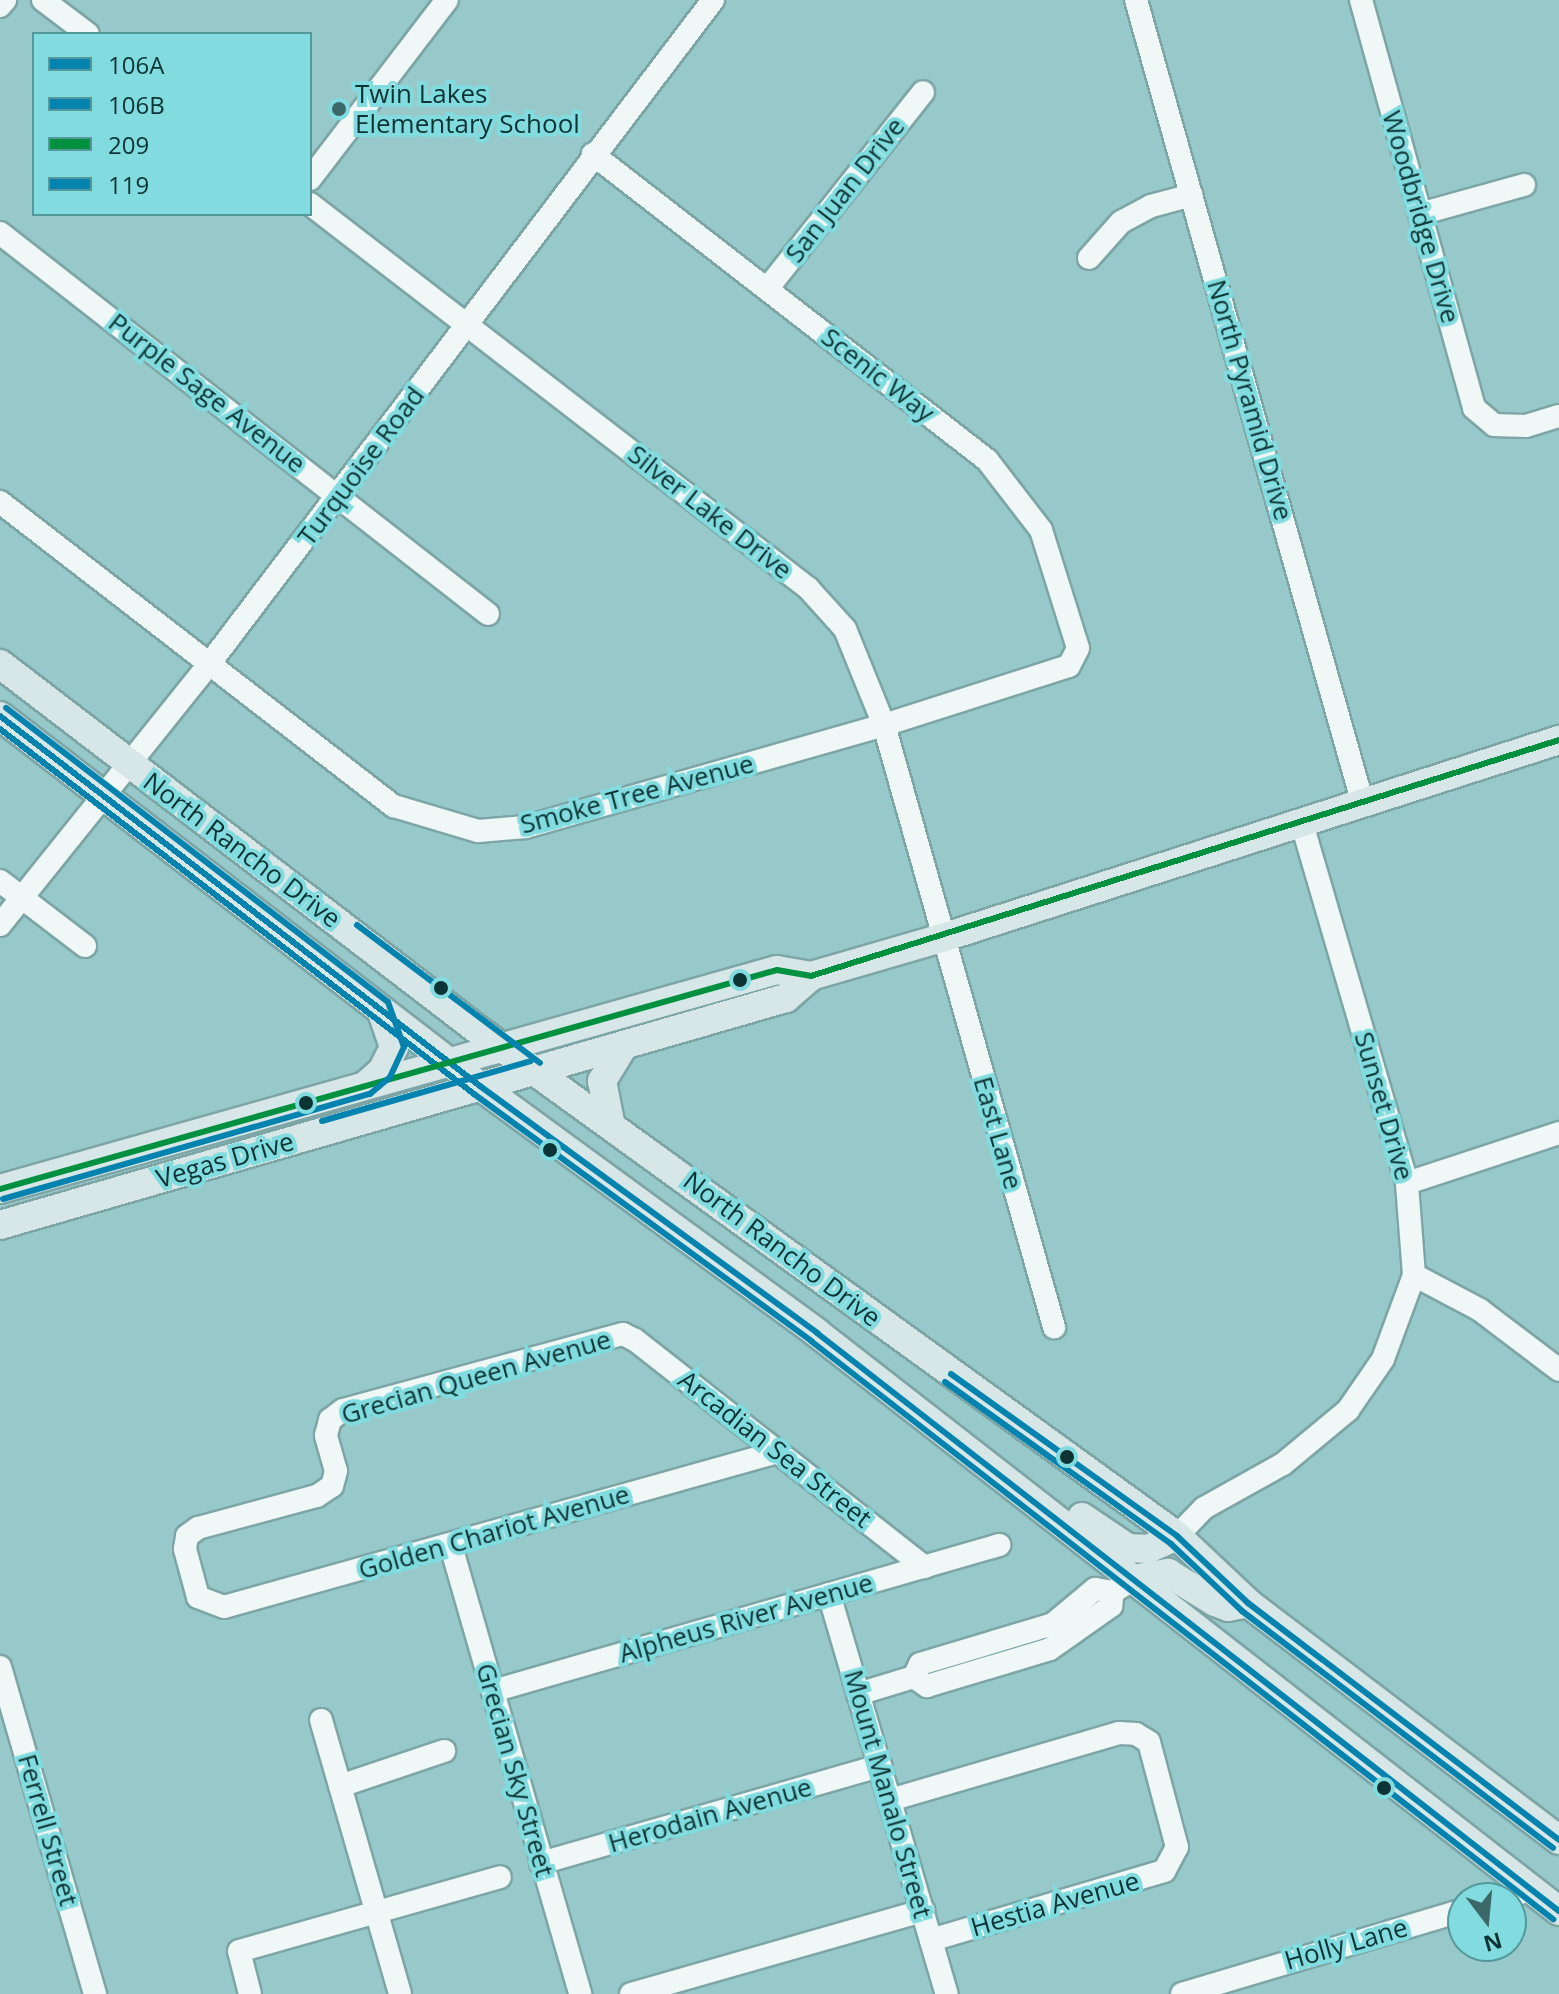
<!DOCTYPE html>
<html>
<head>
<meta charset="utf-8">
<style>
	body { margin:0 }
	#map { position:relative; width:1559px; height:1994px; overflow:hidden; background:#97c8ca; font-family:"Open Sans",sans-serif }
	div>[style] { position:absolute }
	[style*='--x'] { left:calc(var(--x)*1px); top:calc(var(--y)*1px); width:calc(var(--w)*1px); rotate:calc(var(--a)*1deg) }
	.roads { filter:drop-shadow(2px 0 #7ea5a6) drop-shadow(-2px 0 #7ea5a6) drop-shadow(0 2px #7ea5a6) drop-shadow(0 -2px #7ea5a6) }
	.minor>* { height:22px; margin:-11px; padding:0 11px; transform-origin:11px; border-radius:11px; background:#eff7f7 }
	.major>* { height:28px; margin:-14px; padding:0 14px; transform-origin:14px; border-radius:14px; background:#d7e7e8 }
	.bus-1>* { height:6px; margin:-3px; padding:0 3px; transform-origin:3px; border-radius:3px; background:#0483ae }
	.bus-2>* { height:6px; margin:-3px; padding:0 3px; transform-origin:3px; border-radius:3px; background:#0483ae }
	.bus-3>* { height:6px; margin:-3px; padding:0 3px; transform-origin:3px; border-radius:3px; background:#009140 }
	.bus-4>* { height:6px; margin:-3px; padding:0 3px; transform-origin:3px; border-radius:3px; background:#0483ae }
	.dots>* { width:22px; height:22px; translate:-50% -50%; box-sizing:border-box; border:4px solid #82dcdf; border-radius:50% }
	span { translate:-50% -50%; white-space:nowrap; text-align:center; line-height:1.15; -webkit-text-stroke:8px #82dcdf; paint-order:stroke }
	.poi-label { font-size:26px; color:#0c3435 }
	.left { translate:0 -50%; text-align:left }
	.street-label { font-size:26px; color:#0c3435 }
	.legend { position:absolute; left:32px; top:32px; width:280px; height:184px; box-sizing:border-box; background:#82dcdf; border:2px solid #53999b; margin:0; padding:10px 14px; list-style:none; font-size:24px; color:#0c3435 }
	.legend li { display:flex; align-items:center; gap:16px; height:40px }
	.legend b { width:40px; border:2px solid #53999b }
	.north { position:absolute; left:1447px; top:1882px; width:80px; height:80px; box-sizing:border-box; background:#82dcdf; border:2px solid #53999b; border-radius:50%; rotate:164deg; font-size:22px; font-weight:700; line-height:32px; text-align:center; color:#0c3435 }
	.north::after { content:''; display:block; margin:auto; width:28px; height:36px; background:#3d6869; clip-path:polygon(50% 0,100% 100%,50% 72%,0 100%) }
</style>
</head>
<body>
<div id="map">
	<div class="roads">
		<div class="minor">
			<i style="--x:43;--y:0;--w:56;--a:37.1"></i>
			<i style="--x:1136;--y:0;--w:832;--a:74.24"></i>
			<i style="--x:1361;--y:0;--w:423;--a:74.5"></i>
			<i style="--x:1474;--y:408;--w:26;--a:40"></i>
			<i style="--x:1494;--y:425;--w:32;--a:2"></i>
			<i style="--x:1526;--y:426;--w:34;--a:-17"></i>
			<i style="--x:0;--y:6;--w:8;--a:-50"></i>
			<i style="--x:310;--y:179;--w:225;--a:-52.6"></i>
			<i style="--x:310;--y:204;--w:629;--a:37.64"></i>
			<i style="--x:808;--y:588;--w:55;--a:47.9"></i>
			<i style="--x:845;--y:629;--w:104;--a:67.9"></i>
			<i style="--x:884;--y:725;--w:626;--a:74.23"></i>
			<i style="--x:1420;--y:214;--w:108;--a:-15.6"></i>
			<i style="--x:0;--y:233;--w:619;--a:37.98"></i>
			<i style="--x:1089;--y:258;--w:48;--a:-48.4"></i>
			<i style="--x:1121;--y:222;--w:34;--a:-28"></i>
			<i style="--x:1151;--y:206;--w:42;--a:-15"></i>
			<i style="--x:767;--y:289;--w:251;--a:-51.6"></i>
			<i style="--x:0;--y:502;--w:498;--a:37.7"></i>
			<i style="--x:394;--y:806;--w:88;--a:16.6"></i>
			<i style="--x:478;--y:831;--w:48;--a:-4.8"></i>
			<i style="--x:526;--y:827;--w:372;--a:-15.9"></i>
			<i style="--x:884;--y:725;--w:194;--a:-17.7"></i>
			<i style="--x:1069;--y:666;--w:20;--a:-63"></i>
			<i style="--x:1078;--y:648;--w:124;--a:-107.4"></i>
			<i style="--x:1041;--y:530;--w:88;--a:-127.6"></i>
			<i style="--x:987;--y:460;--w:499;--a:-142.2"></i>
			<i style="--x:0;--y:881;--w:107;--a:37.4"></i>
			<i style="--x:0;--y:925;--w:336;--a:-51.3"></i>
			<i style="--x:210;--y:663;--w:832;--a:-52.81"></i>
			<i style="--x:1407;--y:1183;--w:160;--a:-18.2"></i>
			<i style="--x:1414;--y:1275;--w:75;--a:27.9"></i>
			<i style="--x:1480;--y:1310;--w:99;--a:37.2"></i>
			<i style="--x:778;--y:1452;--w:575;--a:164.37"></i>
			<i style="--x:224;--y:1607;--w:28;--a:-159"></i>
			<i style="--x:198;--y:1597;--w:50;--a:-105.2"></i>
			<i style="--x:185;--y:1549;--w:13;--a:-81"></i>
			<i style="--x:187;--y:1536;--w:14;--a:-36"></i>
			<i style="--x:198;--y:1528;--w:123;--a:-15.1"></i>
			<i style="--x:317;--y:1496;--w:18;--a:-34"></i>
			<i style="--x:332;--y:1486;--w:16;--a:-75"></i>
			<i style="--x:336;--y:1471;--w:37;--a:-106"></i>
			<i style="--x:326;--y:1435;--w:16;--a:-75"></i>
			<i style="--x:330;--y:1420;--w:16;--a:-38"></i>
			<i style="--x:343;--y:1410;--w:290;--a:-15.2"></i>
			<i style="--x:623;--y:1334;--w:13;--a:27"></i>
			<i style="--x:635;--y:1340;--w:368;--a:38.1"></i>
			<i style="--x:1177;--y:1536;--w:39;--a:-46"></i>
			<i style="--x:1204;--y:1508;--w:90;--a:-29.1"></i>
			<i style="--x:1283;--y:1464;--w:85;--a:-39.7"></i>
			<i style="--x:1348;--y:1410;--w:62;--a:-55.5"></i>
			<i style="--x:1383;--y:1359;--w:90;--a:-69.7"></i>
			<i style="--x:1414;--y:1275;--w:92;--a:-94.4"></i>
			<i style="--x:1407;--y:1183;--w:378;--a:-106.3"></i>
			<i style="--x:451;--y:1546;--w:466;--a:73.9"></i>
			<i style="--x:829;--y:1594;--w:417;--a:73.6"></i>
			<i style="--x:0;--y:1667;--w:341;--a:73.8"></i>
			<i style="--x:914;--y:1677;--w:14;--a:-65"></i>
			<i style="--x:920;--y:1664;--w:139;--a:-16.7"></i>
			<i style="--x:1053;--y:1624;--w:55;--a:-39.8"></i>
			<i style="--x:1095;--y:1589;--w:18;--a:9"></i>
			<i style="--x:1113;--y:1592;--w:13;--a:-32"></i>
			<i style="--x:493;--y:1691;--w:527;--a:-16.09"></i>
			<i style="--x:858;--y:1694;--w:59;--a:-16.9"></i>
			<i style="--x:914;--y:1677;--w:16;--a:35"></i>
			<i style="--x:927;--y:1686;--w:128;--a:-16.7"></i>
			<i style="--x:1050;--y:1649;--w:75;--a:-35.2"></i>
			<i style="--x:1111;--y:1606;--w:14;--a:-82"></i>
			<i style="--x:321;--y:1720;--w:285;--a:73.9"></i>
			<i style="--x:340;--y:1786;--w:110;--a:-18.6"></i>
			<i style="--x:890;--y:1800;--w:239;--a:-16.3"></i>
			<i style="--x:1119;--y:1733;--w:17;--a:3"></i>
			<i style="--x:1136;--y:1734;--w:15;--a:32"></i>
			<i style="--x:1149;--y:1742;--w:109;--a:75.1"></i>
			<i style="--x:1177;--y:1847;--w:27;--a:118"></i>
			<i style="--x:1164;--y:1871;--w:243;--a:163.5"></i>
			<i style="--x:541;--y:1863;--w:353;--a:-16"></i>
			<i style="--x:1503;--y:1898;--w:29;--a:-16"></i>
			<i style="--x:250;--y:1994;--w:44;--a:-104.3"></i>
			<i style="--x:239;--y:1951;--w:271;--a:-15.8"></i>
			<i style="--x:631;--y:1994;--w:304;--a:-15.9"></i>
			<i style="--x:1182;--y:1994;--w:293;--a:-16.6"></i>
		</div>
		<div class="major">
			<i style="--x:0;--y:664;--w:607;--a:37.44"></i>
			<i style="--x:482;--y:1033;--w:858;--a:35.89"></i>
			<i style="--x:1177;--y:1536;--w:98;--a:43.3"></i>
			<i style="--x:1248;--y:1603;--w:391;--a:37.3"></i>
			<i style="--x:0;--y:716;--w:606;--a:37.63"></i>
			<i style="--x:480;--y:1086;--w:418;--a:36.2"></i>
			<i style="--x:817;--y:1333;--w:941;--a:37.92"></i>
			<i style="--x:367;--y:1084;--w:20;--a:-41"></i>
			<i style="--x:382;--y:1071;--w:27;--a:-63"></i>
			<i style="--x:394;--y:1047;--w:39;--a:-109"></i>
			<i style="--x:610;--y:1122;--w:42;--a:-101"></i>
			<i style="--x:602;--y:1081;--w:42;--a:-58.6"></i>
			<i style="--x:0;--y:1189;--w:807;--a:-15.74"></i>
			<i style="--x:777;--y:970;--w:35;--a:10"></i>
			<i style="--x:811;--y:976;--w:136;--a:-16.2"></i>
			<i style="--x:942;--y:938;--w:648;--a:-17.79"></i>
			<i style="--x:0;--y:1225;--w:818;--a:-16.11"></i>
			<i style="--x:786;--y:998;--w:33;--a:-41"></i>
			<i style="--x:1082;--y:1517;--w:55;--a:34"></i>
			<i style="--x:1128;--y:1548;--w:20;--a:3"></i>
			<i style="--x:1148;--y:1549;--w:32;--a:-24"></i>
			<i style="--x:1133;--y:1579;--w:36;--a:-10"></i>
			<i style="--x:1168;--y:1573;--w:55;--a:31.7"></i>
			<i style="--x:1215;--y:1602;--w:14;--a:21"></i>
			<i style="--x:1228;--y:1607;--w:20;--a:-11"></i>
		</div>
	</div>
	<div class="bus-1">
		<i style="--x:0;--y:716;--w:606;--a:37.63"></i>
		<i style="--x:480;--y:1086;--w:418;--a:36.2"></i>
		<i style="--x:817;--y:1333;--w:941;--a:37.92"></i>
		<i style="--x:951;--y:1374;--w:278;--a:35.6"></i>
		<i style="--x:1177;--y:1536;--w:98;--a:43.3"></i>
		<i style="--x:1248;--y:1603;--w:391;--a:37.3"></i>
	</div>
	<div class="bus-2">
		<i style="--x:0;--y:729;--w:598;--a:37.6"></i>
		<i style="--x:474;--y:1094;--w:418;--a:36.2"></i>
		<i style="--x:811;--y:1341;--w:941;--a:37.92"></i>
		<i style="--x:945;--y:1382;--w:278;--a:35.6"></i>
		<i style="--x:1171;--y:1544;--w:98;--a:43.3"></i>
		<i style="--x:1242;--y:1611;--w:391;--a:37.3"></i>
	</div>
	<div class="bus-3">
		<i style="--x:0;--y:1189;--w:807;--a:-15.74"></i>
		<i style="--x:777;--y:970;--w:35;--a:10"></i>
		<i style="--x:811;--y:976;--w:784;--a:-17.51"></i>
	</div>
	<div class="bus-4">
		<i style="--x:357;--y:925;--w:229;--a:37"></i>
		<i style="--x:322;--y:1121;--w:217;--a:-16"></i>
		<i style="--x:3;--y:1199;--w:382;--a:-16"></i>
		<i style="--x:370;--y:1094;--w:26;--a:-40"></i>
		<i style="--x:390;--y:1077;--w:33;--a:-65"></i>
		<i style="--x:404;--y:1047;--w:48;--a:-109.6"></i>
		<i style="--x:388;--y:1002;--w:482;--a:-142.4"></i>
	</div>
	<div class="dots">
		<i style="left:339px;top:109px;background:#3d6869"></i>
		<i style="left:740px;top:980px;background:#0c3435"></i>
		<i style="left:441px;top:988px;background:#0c3435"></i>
		<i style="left:306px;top:1103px;background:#0c3435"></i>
		<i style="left:550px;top:1150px;background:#0c3435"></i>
		<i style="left:1067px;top:1457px;background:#0c3435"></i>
		<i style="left:1384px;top:1788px;background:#0c3435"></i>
	</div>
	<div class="poi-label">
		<span class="left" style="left:355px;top:109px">Twin Lakes<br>Elementary School</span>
	</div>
	<div class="street-label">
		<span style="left:845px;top:190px;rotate:-52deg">San Juan Drive</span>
		<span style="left:1421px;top:217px;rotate:74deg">Woodbridge Drive</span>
		<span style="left:878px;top:375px;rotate:38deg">Scenic Way</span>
		<span style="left:207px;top:393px;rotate:38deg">Purple Sage Avenue</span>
		<span style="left:1250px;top:400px;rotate:74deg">North Pyramid Drive</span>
		<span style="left:361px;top:466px;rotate:-53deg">Turquoise Road</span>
		<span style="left:710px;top:512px;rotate:38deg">Silver Lake Drive</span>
		<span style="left:637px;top:794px;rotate:-15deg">Smoke Tree Avenue</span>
		<span style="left:242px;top:850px;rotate:37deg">North Rancho Drive</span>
		<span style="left:1384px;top:1106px;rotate:74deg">Sunset Drive</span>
		<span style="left:998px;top:1133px;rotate:74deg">East Lane</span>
		<span style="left:225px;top:1160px;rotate:-16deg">Vegas Drive</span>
		<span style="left:782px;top:1249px;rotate:37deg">North Rancho Drive</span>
		<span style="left:476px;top:1377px;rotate:-16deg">Grecian Queen Avenue</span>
		<span style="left:775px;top:1449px;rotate:38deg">Arcadian Sea Street</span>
		<span style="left:494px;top:1532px;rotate:-16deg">Golden Chariot Avenue</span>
		<span style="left:746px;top:1618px;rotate:-16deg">Alpheus River Avenue</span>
		<span style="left:515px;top:1770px;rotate:74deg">Grecian Sky Street</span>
		<span style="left:888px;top:1794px;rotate:74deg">Mount Manalo Street</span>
		<span style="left:710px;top:1815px;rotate:-16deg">Herodain Avenue</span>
		<span style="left:48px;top:1830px;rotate:74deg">Ferrell Street</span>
		<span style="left:1055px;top:1904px;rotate:-16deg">Hestia Avenue</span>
		<span style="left:1346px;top:1944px;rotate:-16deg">Holly Lane</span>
	</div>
	<ul class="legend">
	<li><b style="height:10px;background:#0483ae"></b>106A</li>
	<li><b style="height:10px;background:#0483ae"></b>106B</li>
	<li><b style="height:10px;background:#009140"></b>209</li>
	<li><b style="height:10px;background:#0483ae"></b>119</li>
	</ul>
	<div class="north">N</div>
</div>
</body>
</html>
